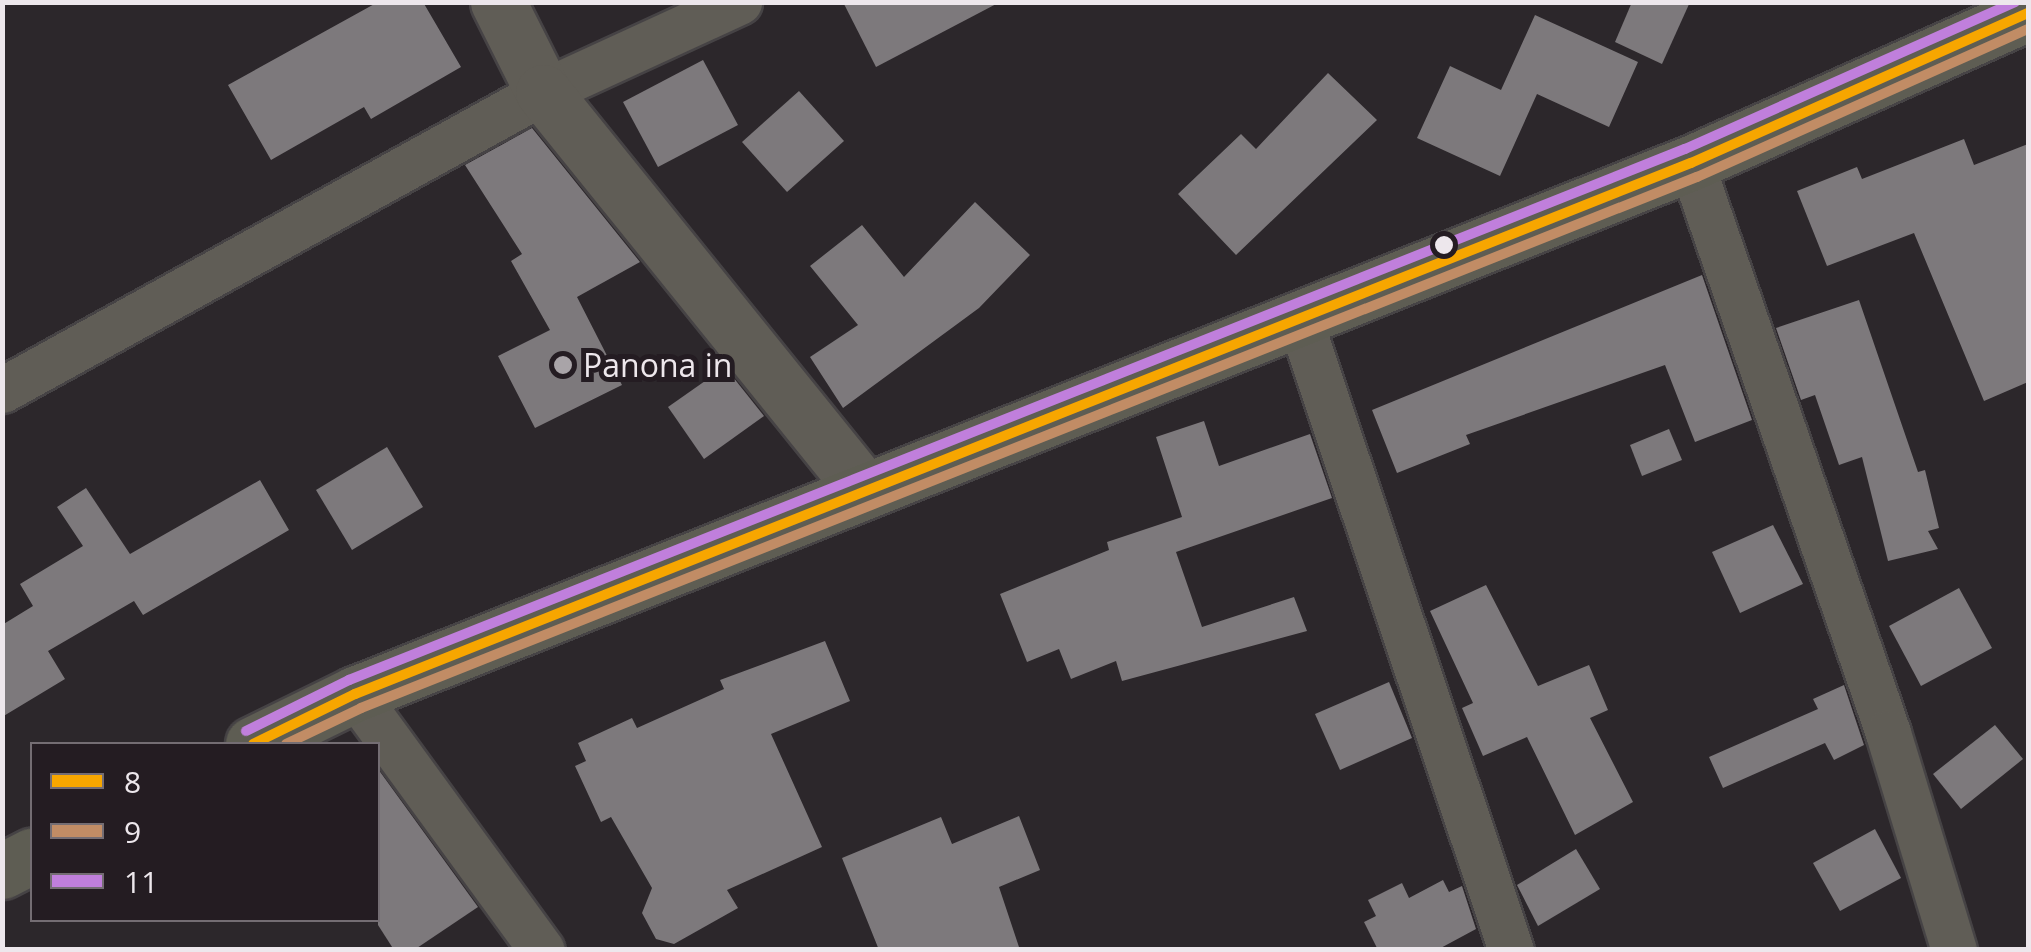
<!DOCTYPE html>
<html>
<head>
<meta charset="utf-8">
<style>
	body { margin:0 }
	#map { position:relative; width:2031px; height:952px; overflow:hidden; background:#2c272b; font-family:"Open Sans",sans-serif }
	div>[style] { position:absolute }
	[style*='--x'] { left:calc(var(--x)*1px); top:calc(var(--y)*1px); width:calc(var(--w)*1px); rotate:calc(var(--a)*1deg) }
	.building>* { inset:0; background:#7d797c }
	.roads { filter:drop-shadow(2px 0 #464345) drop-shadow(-2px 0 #464345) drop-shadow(0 2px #464345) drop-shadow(0 -2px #464345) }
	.minor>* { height:45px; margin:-22.5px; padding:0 22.5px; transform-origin:22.5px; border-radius:22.5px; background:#605d56 }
	.tertiary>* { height:55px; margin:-27.5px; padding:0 27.5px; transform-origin:27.5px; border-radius:27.5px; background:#605d56 }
	.secondary>* { height:55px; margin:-27.5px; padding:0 27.5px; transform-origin:27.5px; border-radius:27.5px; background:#5e5d53 }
	.bus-1>* { height:10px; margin:-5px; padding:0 5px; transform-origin:5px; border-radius:5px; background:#f7a600 }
	.bus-2>* { height:10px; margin:-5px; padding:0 5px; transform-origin:5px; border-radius:5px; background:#c18c65 }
	.bus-3>* { height:10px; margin:-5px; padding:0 5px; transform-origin:5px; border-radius:5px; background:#c07fdc }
	.dots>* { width:28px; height:28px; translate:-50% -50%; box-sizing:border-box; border:5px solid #241c22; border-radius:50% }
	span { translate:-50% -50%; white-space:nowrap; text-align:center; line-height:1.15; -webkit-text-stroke:10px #241c22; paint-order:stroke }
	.poi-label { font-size:32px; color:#ede7ec }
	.left { translate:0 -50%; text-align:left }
	.frame { position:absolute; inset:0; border:5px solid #ede7ec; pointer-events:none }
	.legend { position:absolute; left:30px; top:742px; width:350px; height:180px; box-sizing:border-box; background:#241c22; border:2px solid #746d73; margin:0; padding:12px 18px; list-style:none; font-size:30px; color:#ede7ec }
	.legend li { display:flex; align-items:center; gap:20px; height:50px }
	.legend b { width:50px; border:2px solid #746d73 }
</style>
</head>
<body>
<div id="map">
	<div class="building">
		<i style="clip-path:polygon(378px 2px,423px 2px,461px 67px,371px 119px,364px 107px,271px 160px,228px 85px)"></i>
		<i style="clip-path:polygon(843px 2px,1000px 2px,876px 67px)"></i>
		<i style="clip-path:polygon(1632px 2px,1690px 2px,1662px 64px,1615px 42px)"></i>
		<i style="clip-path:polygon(1535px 15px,1638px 62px,1609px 127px,1537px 94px,1500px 176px,1417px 138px,1450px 66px,1501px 90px)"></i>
		<i style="clip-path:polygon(703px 60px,738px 125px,658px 167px,623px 102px)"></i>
		<i style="clip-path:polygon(1328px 73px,1377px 120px,1236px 255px,1178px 194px,1241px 134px,1256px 149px)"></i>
		<i style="clip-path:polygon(799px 91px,844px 141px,787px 192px,742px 142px)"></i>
		<i style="clip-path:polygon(532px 128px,640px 262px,577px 297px,622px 385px,535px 428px,498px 356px,550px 330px,511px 261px,522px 254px,465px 165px)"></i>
		<i style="clip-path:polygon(1964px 139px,1974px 165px,2028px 144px,2028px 382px,1984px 401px,1914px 233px,1827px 266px,1797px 191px,1857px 167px,1862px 179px)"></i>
		<i style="clip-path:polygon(975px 202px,1030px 255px,979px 308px,843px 408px,810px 357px,858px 325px,810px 266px,862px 225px,904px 277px)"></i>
		<i style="clip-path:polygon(1702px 275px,1752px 420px,1695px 442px,1665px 365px,1466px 435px,1470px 444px,1397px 473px,1372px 410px)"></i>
		<i style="clip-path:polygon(1859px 300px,1918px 472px,1925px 470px,1939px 528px,1928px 531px,1938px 549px,1888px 561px,1862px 457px,1839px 465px,1815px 395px,1801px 400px,1776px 328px)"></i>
		<i style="clip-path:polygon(725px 367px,764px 416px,704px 459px,668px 407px)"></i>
		<i style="clip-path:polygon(1204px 421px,1219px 466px,1310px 434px,1332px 498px,1176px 552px,1202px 627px,1294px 597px,1307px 631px,1122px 681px,1116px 661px,1071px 679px,1059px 649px,1027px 662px,1000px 594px,1109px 550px,1107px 542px,1182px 517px,1156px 437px)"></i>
		<i style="clip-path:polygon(1669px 429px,1682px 460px,1642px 476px,1630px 445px)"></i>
		<i style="clip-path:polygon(387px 447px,423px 507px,352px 550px,316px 490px)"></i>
		<i style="clip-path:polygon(260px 480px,289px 530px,143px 615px,134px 601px,48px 651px,65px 679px,2px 717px,2px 625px,33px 606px,20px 584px,83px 546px,57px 507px,86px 488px,130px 554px)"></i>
		<i style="clip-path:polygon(1773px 525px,1803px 584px,1740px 613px,1712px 552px)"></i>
		<i style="clip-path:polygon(1486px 585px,1538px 686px,1589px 665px,1608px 710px,1590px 718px,1633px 802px,1575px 835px,1527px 737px,1483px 756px,1462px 708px,1473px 703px,1430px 611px)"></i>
		<i style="clip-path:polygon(1959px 588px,1992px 648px,1921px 686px,1889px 626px)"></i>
		<i style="clip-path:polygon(825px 641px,850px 701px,771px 734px,822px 847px,727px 890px,738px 908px,674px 944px,656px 939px,642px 913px,652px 888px,611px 817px,601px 822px,575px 766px,586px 761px,578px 743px,632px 718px,637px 728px,724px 689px,720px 680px)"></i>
		<i style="clip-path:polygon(1389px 682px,1412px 738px,1340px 770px,1315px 714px)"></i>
		<i style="clip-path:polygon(1844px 685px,1864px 745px,1834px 760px,1825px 743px,1723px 788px,1709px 757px,1818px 709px,1813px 699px)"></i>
		<i style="clip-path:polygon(1995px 725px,2023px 759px,1961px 809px,1933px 774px)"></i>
		<i style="clip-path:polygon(378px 769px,478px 907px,414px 950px,394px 950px,378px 925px)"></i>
		<i style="clip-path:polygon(1019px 816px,1040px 870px,999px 887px,1020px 950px,879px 950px,842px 858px,941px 817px,952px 844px)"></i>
		<i style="clip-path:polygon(1875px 829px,1901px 878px,1840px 911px,1813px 863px)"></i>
		<i style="clip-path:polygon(1576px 849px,1600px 889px,1538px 926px,1517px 885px)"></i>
		<i style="clip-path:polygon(1443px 880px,1449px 892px,1462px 886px,1476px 929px,1437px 950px,1378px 950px,1364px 922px,1376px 916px,1368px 900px,1402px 883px,1409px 898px)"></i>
	</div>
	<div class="roads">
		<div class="minor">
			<i style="--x:1691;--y:163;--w:603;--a:70.93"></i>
			<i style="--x:1888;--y:733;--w:227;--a:73.1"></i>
			<i style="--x:1299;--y:318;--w:667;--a:71.46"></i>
			<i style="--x:2;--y:390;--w:618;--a:-28.85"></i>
			<i style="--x:543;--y:92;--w:216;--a:-24.7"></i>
			<i style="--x:355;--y:694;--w:317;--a:53.9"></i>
		</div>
		<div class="tertiary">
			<i style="--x:498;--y:2;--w:101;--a:63.4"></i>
			<i style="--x:543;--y:92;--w:513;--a:51.1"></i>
		</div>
		<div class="secondary">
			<i style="--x:253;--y:744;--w:114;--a:-26.1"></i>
			<i style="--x:355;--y:694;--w:1438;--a:-21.68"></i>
			<i style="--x:1691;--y:163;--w:369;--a:-24"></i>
			<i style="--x:2;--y:871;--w:34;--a:-27"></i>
		</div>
	</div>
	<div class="bus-1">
		<i style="--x:253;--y:744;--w:114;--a:-26.1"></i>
		<i style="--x:355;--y:694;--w:1438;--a:-21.68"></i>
		<i style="--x:1691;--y:163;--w:369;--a:-24"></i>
	</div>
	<div class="bus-2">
		<i style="--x:286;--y:744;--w:83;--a:-25.6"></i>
		<i style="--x:361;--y:708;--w:1438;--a:-21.68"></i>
		<i style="--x:1697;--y:177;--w:363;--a:-24.1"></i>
	</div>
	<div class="bus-3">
		<i style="--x:246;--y:731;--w:115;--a:-26.3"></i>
		<i style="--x:349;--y:680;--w:1438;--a:-21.68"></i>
		<i style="--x:1685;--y:149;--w:361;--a:-24"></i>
	</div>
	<div class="dots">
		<i style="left:1444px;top:245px;background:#ede7ec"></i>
		<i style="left:563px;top:365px;background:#a9a4a8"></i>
	</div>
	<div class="poi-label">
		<span class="left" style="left:583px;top:365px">Panona in</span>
	</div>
	<div class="frame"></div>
	<ul class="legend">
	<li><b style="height:12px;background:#f7a600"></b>8</li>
	<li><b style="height:12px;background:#c18c65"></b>9</li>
	<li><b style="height:12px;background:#c07fdc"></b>11</li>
	</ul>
</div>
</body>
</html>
